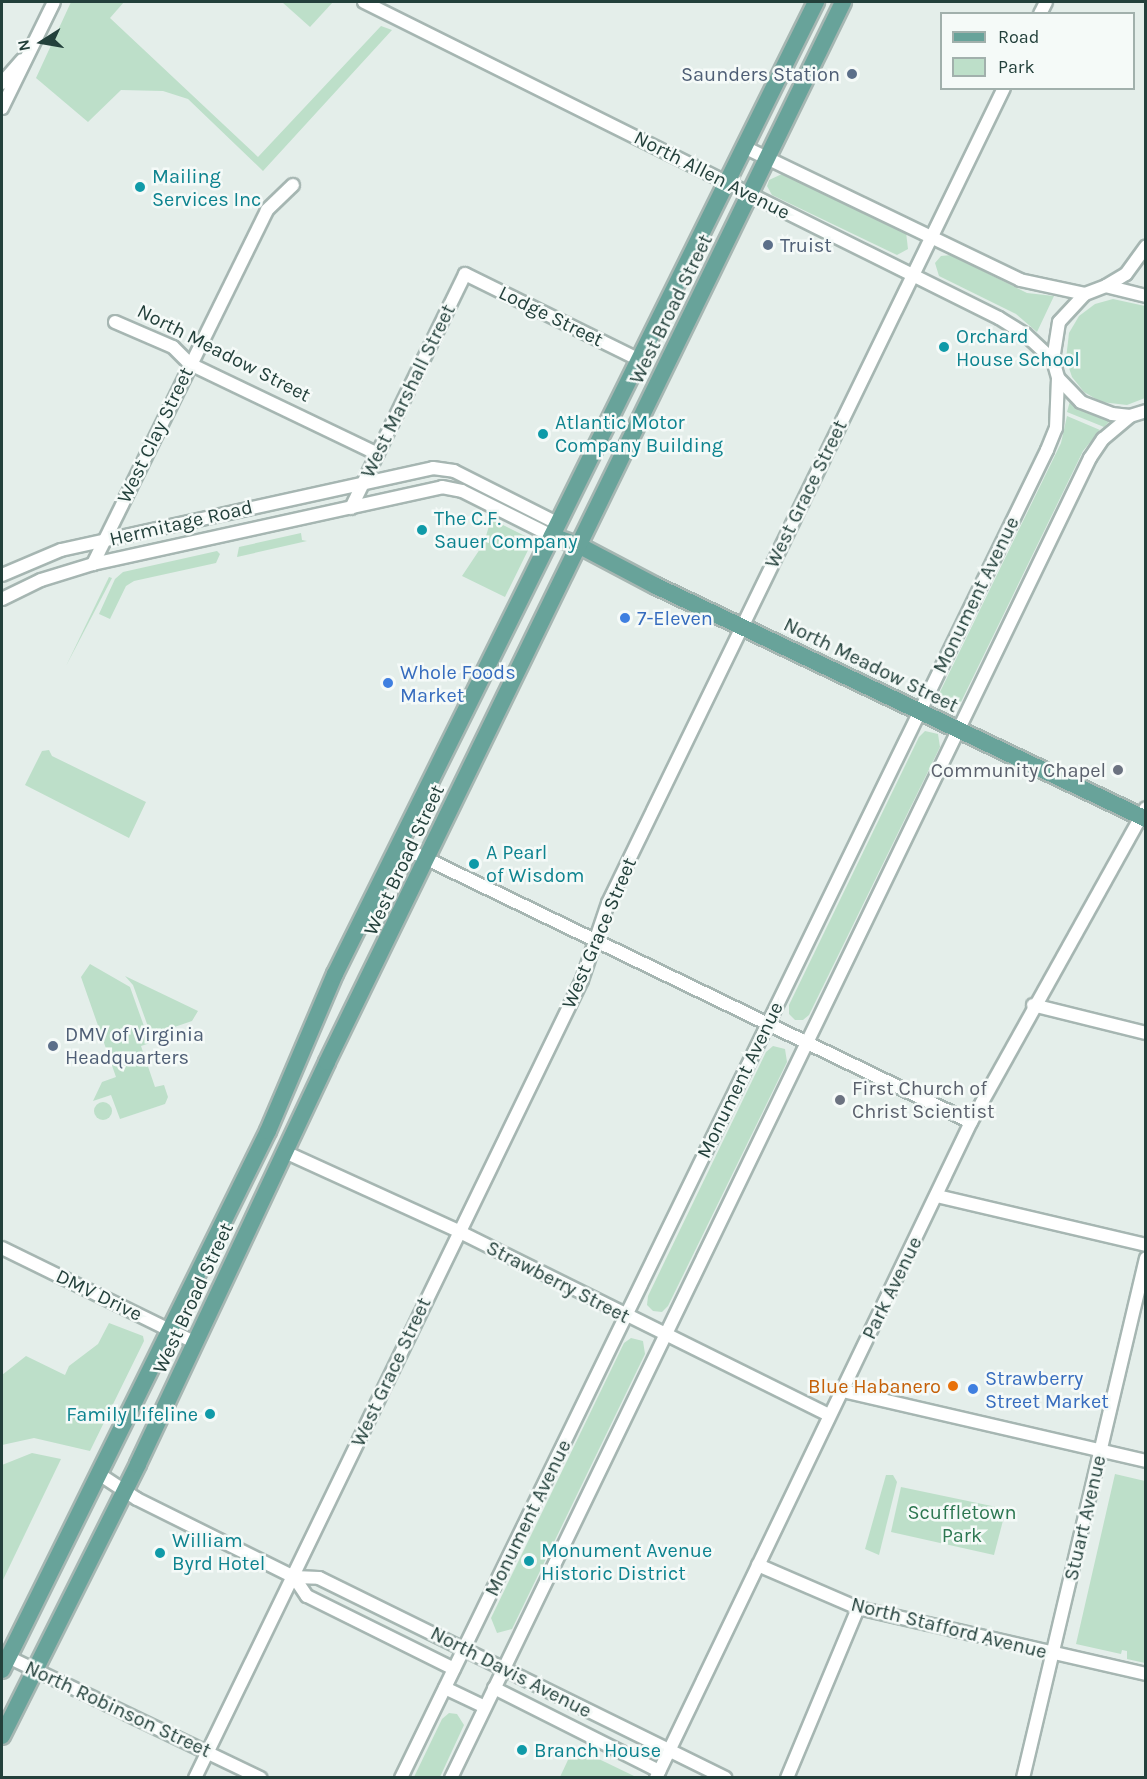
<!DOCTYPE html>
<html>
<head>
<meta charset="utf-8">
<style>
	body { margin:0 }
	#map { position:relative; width:1147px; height:1779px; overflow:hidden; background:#e4eeea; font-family:Karla,sans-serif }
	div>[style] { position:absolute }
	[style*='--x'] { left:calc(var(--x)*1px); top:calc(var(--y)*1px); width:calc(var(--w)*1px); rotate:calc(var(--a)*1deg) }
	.green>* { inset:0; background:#bddfc9 }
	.round { border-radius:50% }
	.roads { filter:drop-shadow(2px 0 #a6b6b2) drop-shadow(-2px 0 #a6b6b2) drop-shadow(0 2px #a6b6b2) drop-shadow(0 -2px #a6b6b2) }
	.minor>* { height:12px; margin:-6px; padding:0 6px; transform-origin:6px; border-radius:6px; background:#fff }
	.major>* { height:16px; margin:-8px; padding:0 8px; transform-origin:8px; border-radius:8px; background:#68a39a }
	.dots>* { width:16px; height:16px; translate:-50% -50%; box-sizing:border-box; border:3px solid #f5faf8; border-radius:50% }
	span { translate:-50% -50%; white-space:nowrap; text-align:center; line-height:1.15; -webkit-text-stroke:5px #f5faf8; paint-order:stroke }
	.service-label { font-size:20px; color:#4e5e75 }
	.right { translate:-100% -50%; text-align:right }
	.left { translate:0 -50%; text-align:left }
	.street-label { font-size:20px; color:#23403b }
	.culture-label { font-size:20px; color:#0d838f }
	.shop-label { font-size:20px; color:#366cbe }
	.worship-label { font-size:20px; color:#5b616d }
	.food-label { font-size:20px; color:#c56008 }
	.park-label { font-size:20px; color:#2d7751 }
	.frame { position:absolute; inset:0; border:3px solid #23403b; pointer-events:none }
	.legend { position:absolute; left:940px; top:12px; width:195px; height:78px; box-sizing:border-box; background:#f5faf8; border:2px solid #a1b0ac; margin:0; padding:8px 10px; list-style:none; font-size:18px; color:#23403b }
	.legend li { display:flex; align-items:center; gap:12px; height:30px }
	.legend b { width:30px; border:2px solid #a1b0ac }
	.north { position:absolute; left:12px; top:12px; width:60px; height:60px; -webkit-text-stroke:4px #f5faf8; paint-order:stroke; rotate:259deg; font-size:16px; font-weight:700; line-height:24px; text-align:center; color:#23403b }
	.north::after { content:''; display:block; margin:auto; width:21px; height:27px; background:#23403b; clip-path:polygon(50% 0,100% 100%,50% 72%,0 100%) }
</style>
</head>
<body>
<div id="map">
	<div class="green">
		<i style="clip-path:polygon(71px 2px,124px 2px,110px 18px,258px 157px,381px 26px,392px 30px,263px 171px,188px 99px,163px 91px,121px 90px,88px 122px,36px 78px)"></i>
		<i style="clip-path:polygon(282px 2px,333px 2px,310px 27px)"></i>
		<i style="clip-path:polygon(782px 174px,906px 232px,908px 249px,897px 255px,772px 195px,767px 186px,769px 180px)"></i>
		<i style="clip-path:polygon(951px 255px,1027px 293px,1054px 296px,1037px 332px,1016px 314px,939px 276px,935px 263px,941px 256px)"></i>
		<i style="clip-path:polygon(1113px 299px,1145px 306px,1145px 398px,1127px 405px,1101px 402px,1084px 392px,1072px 377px,1066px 359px,1069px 333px,1079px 316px,1095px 304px)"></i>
		<i style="clip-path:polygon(1070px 401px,1086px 412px,1111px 420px,1104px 427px,1067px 412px)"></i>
		<i style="clip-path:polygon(1067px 416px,1100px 430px,1083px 451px,960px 704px,946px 708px,939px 694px,1061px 443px)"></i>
		<i style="clip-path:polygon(491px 519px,533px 540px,505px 597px,462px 576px,484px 543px)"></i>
		<i style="clip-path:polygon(301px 533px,302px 540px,307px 541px,237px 557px,239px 547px)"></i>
		<i style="clip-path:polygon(217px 551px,220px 554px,216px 563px,134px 581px,126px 586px,110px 619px,99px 614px,115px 579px,123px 572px)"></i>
		<i style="clip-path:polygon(109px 577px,112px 578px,66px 666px)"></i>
		<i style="clip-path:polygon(925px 731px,938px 734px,940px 747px,809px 1015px,803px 1020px,795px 1020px,789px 1014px,789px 1005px,919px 737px)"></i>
		<i style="clip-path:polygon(49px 750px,52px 756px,146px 802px,129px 838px,25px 785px,42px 751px)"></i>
		<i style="clip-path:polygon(90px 964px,130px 987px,150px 1043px,141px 1046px,155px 1087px,164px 1085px,168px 1097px,165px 1104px,120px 1119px,111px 1095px,93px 1101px,102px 1082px,116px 1077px,81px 977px)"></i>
		<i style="clip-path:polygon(125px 976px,198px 1011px,192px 1021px,151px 1035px,133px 985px)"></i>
		<i style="clip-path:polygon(773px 1046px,785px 1049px,787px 1062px,668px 1306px,662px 1312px,653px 1311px,647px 1305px,648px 1296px,766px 1052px)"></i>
		<i class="round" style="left:94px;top:1102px;width:18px;height:18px"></i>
		<i style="clip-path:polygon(109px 1323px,143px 1336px,144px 1341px,90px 1451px,34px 1438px,2px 1445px,2px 1375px,26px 1356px,65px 1375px,69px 1366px,98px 1344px)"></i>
		<i style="clip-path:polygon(631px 1338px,643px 1341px,645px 1354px,512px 1629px,497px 1633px,491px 1618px,624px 1343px)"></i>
		<i style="clip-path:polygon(32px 1453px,61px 1459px,2px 1582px,2px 1465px)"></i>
		<i style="clip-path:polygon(1115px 1474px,1145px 1481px,1145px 1663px,1127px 1659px,1127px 1651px,1122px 1650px,1121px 1654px,1076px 1644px)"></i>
		<i style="clip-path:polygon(886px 1475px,893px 1475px,897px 1482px,879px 1555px,865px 1549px)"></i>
		<i style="clip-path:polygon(901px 1487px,1006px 1509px,994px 1555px,891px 1532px)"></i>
		<i style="clip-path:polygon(449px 1713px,457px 1714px,464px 1725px,440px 1777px,414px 1777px,442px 1719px)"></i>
		<i style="clip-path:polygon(574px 1747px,634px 1776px,634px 1777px,560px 1777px)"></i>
	</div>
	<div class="roads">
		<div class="minor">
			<i style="--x:364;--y:2;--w:709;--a:26.46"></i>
			<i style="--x:999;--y:318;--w:31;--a:32"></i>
			<i style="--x:1025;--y:334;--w:38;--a:43"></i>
			<i style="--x:1040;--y:14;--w:13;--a:-63"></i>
			<i style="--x:2;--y:83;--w:30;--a:-49"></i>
			<i style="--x:2;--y:108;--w:118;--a:-63.9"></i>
			<i style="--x:744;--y:147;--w:306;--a:25.7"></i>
			<i style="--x:1020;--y:280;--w:66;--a:12.2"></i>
			<i style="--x:1106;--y:286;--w:23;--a:-31"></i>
			<i style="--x:1126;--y:274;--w:34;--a:-54"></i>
			<i style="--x:1146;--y:296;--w:41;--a:-166"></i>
			<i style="--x:1106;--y:286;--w:22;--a:159"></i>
			<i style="--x:1085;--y:294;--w:38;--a:133"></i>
			<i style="--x:1059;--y:322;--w:38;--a:99"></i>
			<i style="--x:1053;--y:360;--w:19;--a:74"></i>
			<i style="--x:1058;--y:378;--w:33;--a:46"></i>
			<i style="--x:1081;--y:402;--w:33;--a:21"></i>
			<i style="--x:1112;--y:414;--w:18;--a:6"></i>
			<i style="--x:1130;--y:416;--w:17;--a:-17"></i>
			<i style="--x:115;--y:322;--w:63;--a:23.3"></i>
			<i style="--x:173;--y:347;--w:24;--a:45"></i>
			<i style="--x:190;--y:364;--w:208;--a:25.6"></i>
			<i style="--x:351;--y:508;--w:260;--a:-64"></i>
			<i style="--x:465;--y:274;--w:193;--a:26.2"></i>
			<i style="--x:93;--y:564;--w:394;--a:-63.8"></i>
			<i style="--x:267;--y:210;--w:36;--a:-44"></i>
			<i style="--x:2;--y:575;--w:64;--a:-23"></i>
			<i style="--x:61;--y:550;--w:381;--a:-12.4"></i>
			<i style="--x:433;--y:468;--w:21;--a:8"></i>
			<i style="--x:454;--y:471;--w:115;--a:26.8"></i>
			<i style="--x:2;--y:599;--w:43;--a:-26"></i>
			<i style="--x:41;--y:580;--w:54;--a:-17.1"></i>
			<i style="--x:93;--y:564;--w:357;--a:-12.4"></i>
			<i style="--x:442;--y:487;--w:20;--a:11"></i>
			<i style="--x:462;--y:491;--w:101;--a:26.6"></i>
			<i style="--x:400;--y:846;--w:634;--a:25.8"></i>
			<i style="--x:1033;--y:1005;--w:116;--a:13.9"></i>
			<i style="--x:285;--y:1152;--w:190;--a:24.5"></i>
			<i style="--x:458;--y:1231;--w:414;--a:26.4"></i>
			<i style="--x:937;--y:1196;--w:215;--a:13.2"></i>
			<i style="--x:2;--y:1248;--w:216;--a:26.1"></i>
			<i style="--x:843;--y:1391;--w:311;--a:13"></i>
			<i style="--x:99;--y:1474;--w:45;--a:33.3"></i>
			<i style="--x:137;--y:1499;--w:175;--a:26.4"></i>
			<i style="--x:294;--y:1577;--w:25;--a:2"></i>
			<i style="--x:319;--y:1578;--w:453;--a:26.2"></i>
			<i style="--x:758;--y:1565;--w:109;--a:23.3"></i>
			<i style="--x:858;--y:1608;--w:295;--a:12.9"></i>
			<i style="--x:294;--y:1577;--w:23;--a:56"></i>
			<i style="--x:307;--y:1596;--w:164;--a:26.4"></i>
			<i style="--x:8;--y:1657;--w:280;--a:25.6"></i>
			<i style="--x:445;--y:1688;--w:44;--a:25.4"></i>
			<i style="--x:494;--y:1688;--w:185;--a:26.7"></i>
			<i style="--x:195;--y:1778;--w:887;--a:-64.13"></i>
			<i style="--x:582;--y:980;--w:81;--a:-71.3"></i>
			<i style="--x:608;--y:903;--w:906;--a:-64.09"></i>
			<i style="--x:401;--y:1778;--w:1477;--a:-64.06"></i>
			<i style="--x:1047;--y:450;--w:24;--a:-68"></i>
			<i style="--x:1056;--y:428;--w:50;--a:-87.7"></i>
			<i style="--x:451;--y:1778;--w:1467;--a:-64.17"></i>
			<i style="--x:1090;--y:458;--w:23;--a:-56"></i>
			<i style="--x:1103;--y:439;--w:35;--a:-40"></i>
			<i style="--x:656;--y:1778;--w:728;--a:-64.35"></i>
			<i style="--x:971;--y:1122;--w:359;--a:-60.9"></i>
			<i style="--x:787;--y:1778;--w:184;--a:-67.3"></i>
			<i style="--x:1023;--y:1778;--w:534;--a:-76.69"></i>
		</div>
		<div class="major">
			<i style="--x:552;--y:536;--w:30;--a:20"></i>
			<i style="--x:580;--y:546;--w:86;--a:27.8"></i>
			<i style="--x:656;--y:586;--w:543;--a:25.43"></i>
			<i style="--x:2;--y:1670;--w:601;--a:-63.73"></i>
			<i style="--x:268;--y:1131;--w:171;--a:-66.9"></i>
			<i style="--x:335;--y:974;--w:1085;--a:-63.67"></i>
			<i style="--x:2;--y:1736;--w:304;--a:-63.4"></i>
			<i style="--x:138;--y:1464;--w:444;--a:-64.8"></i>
			<i style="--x:327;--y:1062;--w:1179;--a:-64.04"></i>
		</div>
	</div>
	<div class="dots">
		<i style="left:852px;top:74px;background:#5c6f8a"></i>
		<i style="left:140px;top:187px;background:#0f9aa8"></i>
		<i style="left:768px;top:245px;background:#5c6f8a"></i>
		<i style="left:944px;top:347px;background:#0f9aa8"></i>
		<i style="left:543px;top:434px;background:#0f9aa8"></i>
		<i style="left:422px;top:530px;background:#0f9aa8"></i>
		<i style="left:625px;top:618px;background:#3f7fe0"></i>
		<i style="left:388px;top:683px;background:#3f7fe0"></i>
		<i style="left:1118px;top:770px;background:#6b7280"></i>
		<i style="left:474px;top:864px;background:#0f9aa8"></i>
		<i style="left:53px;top:1046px;background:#5c6f8a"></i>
		<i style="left:840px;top:1100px;background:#6b7280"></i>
		<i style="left:953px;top:1386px;background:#e8710a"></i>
		<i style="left:973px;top:1389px;background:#3f7fe0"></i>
		<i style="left:210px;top:1414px;background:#0f9aa8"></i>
		<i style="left:160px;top:1553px;background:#0f9aa8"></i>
		<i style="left:529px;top:1561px;background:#0f9aa8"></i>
		<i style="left:522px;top:1750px;background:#0f9aa8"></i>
	</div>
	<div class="service-label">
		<span class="right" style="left:840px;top:74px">Saunders Station</span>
		<span class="left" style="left:780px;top:245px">Truist</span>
		<span class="left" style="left:65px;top:1046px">DMV of Virginia<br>Headquarters</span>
	</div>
	<div class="street-label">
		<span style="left:712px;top:175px;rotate:27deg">North Allen Avenue</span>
		<span style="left:671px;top:309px;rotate:-64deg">West Broad Street</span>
		<span style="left:551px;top:316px;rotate:26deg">Lodge Street</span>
		<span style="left:224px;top:353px;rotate:27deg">North Meadow Street</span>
		<span style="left:408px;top:391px;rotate:-64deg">West Marshall Street</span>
		<span style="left:155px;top:435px;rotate:-64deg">West Clay Street</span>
		<span style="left:806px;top:494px;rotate:-64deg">West Grace Street</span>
		<span style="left:181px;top:523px;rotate:-13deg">Hermitage Road</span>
		<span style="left:976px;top:595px;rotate:-64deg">Monument Avenue</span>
		<span style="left:871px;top:665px;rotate:26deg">North Meadow Street</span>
		<span style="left:404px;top:860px;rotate:-65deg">West Broad Street</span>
		<span style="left:599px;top:933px;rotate:-67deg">West Grace Street</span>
		<span style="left:740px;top:1080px;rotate:-64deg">Monument Avenue</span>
		<span style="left:558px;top:1282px;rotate:27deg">Strawberry Street</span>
		<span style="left:892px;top:1288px;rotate:-64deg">Park Avenue</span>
		<span style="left:99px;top:1295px;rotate:26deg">DMV Drive</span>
		<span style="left:193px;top:1298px;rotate:-65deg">West Broad Street</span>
		<span style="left:391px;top:1372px;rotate:-65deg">West Grace Street</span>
		<span style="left:528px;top:1518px;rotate:-64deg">Monument Avenue</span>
		<span style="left:1085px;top:1518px;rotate:-77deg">Stuart Avenue</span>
		<span style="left:949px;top:1628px;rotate:14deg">North Stafford Avenue</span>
		<span style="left:511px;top:1672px;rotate:27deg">North Davis Avenue</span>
		<span style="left:118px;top:1709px;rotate:25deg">North Robinson Street</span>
	</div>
	<div class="culture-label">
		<span class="left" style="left:152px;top:188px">Mailing<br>Services Inc</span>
		<span class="left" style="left:956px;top:348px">Orchard<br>House School</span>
		<span class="left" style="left:555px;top:434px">Atlantic Motor<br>Company Building</span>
		<span class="left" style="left:434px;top:530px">The C.F.<br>Sauer Company</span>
		<span class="left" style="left:486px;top:864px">A Pearl<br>of Wisdom</span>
		<span class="right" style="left:198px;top:1414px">Family Lifeline</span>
		<span class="left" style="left:172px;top:1552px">William<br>Byrd Hotel</span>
		<span class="left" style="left:541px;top:1562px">Monument Avenue<br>Historic District</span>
		<span class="left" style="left:534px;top:1750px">Branch House</span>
	</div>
	<div class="shop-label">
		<span class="left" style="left:637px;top:618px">7-Eleven</span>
		<span class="left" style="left:400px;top:684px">Whole Foods<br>Market</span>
		<span class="left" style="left:985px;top:1390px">Strawberry<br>Street Market</span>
	</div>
	<div class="worship-label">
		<span class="right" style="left:1106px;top:770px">Community Chapel</span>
		<span class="left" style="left:852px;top:1100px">First Church of<br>Christ Scientist</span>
	</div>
	<div class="food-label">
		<span class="right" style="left:941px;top:1386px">Blue Habanero</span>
	</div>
	<div class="park-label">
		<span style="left:962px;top:1524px">Scuffletown<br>Park</span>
	</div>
	<div class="frame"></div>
	<ul class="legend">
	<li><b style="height:8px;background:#68a39a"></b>Road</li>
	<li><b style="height:16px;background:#bddfc9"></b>Park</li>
	</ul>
	<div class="north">N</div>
</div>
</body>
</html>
